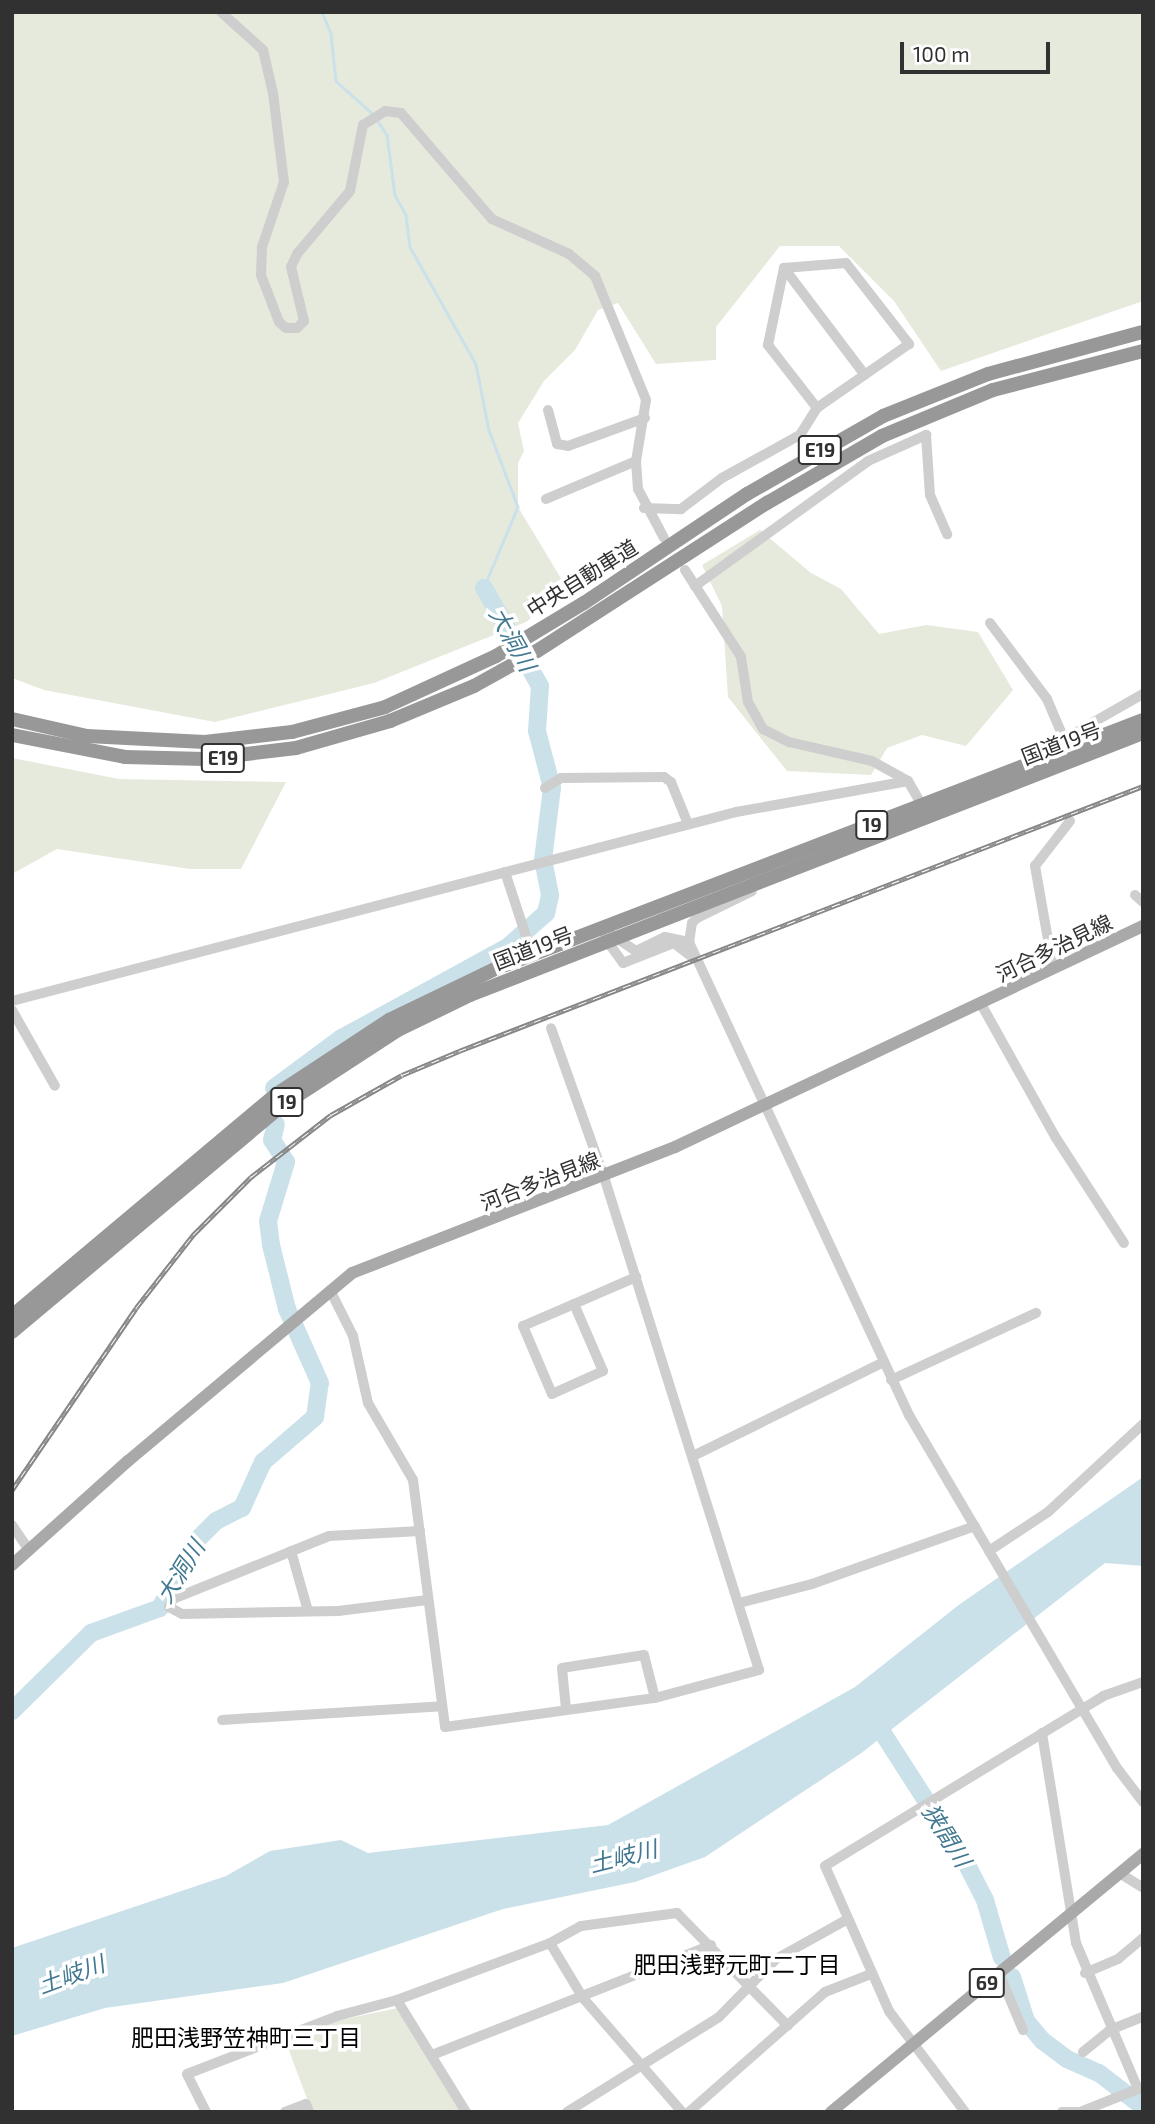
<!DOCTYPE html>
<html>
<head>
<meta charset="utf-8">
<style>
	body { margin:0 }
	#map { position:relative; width:1155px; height:2124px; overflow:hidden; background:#fff; font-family:"Exo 2","Noto Sans JP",sans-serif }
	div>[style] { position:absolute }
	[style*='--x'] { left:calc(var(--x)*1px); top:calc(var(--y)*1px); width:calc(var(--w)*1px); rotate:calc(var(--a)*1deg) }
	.green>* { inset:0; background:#e5eadd }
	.water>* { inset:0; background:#cbe1ea }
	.stream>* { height:2.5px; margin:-1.25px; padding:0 1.25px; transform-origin:1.25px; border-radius:1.25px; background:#cbe1ea }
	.river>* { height:18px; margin:-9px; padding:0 9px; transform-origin:9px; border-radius:9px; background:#cbe1ea }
	.minor>* { height:10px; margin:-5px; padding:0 5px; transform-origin:5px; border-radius:5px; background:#cecece }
	.major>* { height:12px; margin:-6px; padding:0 6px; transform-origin:6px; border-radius:6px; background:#a9a9a9 }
	.highway>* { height:14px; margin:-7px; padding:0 7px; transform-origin:7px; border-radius:7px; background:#989898 }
	.rail>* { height:5px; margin-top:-2.5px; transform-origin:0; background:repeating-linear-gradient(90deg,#fff 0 8px,#868686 0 16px); box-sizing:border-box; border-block:2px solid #868686 }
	span { translate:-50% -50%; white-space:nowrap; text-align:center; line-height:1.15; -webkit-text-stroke:7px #fff; paint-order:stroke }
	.shield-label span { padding:2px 5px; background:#fff; border:2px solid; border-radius:5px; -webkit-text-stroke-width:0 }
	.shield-label { font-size:19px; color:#313131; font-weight:700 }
	.street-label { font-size:21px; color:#313131 }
	.water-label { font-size:23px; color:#427991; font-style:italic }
	.neighbourhood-label { font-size:23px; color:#000 }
	.frame { position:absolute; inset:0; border:14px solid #313131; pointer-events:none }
	.scale { position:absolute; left:900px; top:42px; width:150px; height:32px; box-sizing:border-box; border:4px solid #313131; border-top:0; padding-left:9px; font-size:21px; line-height:24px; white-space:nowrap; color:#313131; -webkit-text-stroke:5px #fff; paint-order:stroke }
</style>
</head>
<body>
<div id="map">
	<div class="green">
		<i style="clip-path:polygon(12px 12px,1143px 12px,1143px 301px,941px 371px,894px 301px,839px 246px,780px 246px,716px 327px,716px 360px,656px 364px,618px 303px,598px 310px,575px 350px,544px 381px,518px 423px,524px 451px,518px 463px,518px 507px,568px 590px,526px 622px,374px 683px,215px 722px,44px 690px,12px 678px)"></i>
		<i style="clip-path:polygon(760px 530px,811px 573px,841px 589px,879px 634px,926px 625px,978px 632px,1013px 690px,966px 746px,922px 735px,887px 748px,871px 775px,787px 771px,728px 697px,722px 606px,702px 565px)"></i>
		<i style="clip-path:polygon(12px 758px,119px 779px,286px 782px,241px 869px,190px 869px,57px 849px,12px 874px)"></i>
		<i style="clip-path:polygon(398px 2008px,461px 2112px,312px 2112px,285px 2040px,340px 2020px)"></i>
	</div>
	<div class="water">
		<i style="clip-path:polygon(1143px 1477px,1143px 1566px,1105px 1563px,860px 1754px,705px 1857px,635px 1882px,503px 1909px,283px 1983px,105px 2008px,12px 2036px,12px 1948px,226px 1876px,270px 1851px,341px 1840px,368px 1853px,608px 1825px,855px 1687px,960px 1604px)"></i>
	</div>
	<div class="stream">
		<i style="--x:322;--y:12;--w:23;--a:67"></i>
		<i style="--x:331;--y:33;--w:48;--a:84.1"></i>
		<i style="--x:336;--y:81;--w:50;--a:41.7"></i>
		<i style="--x:377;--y:120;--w:18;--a:56"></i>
		<i style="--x:387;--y:135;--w:61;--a:82.4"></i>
		<i style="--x:395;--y:195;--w:23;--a:61"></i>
		<i style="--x:406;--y:215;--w:32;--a:83"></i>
		<i style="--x:410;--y:247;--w:134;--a:60.6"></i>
		<i style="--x:476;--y:364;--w:67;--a:78.9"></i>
		<i style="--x:489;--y:430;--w:82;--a:69.4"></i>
		<i style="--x:518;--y:507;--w:88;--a:112.8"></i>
	</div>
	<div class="river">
		<i style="--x:274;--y:1088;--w:82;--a:-36.6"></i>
		<i style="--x:340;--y:1039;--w:193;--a:-28.8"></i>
		<i style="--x:509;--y:946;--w:50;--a:-41.7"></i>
		<i style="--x:546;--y:913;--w:18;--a:-77"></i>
		<i style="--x:550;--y:895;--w:36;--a:-101"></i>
		<i style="--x:543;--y:860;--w:73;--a:-82.9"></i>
		<i style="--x:552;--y:788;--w:59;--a:-104.7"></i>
		<i style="--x:537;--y:731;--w:45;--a:-86.2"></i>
		<i style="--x:540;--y:686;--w:113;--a:-119.7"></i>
		<i style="--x:12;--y:1711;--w:111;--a:-44.6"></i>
		<i style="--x:91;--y:1633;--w:73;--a:-19.9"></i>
		<i style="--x:160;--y:1608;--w:79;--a:-61.2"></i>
		<i style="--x:198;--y:1539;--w:25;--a:-45"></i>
		<i style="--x:216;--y:1521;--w:29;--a:-27"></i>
		<i style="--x:242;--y:1508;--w:51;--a:-65.5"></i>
		<i style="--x:263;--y:1462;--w:69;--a:-40.9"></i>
		<i style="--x:315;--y:1417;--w:34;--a:-82"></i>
		<i style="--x:320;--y:1383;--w:81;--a:-114"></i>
		<i style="--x:287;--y:1309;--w:66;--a:-104"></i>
		<i style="--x:271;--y:1245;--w:24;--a:-97"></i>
		<i style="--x:268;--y:1221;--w:62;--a:-73"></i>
		<i style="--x:286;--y:1162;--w:26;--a:-122"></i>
		<i style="--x:272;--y:1140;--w:16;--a:-76"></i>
		<i style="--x:875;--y:1721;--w:169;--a:57.3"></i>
		<i style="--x:966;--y:1863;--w:42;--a:62.8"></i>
		<i style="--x:985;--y:1900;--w:60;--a:73.7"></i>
		<i style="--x:1012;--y:1977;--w:46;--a:72.3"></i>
		<i style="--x:1026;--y:2021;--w:26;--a:50"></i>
		<i style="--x:1043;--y:2041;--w:30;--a:37"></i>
		<i style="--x:1067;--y:2059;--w:35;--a:24"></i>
		<i style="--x:1099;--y:2073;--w:56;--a:37.7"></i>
	</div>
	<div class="minor">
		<i style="--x:221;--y:12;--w:57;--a:42.1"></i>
		<i style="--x:263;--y:50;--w:44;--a:76.9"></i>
		<i style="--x:273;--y:93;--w:90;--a:83"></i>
		<i style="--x:284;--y:182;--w:69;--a:108.7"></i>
		<i style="--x:262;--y:247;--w:28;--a:92"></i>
		<i style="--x:261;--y:275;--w:50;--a:69"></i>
		<i style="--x:279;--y:322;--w:9;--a:41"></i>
		<i style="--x:286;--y:328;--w:11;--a:0"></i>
		<i style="--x:297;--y:328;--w:10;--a:-45"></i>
		<i style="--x:304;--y:321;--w:56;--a:-103.5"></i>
		<i style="--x:291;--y:267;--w:14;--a:-65"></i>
		<i style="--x:297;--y:254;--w:82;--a:-49.9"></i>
		<i style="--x:350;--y:191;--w:67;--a:-78.9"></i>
		<i style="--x:363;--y:125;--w:26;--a:-32"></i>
		<i style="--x:385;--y:111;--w:16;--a:7"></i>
		<i style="--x:401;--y:113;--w:140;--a:49.4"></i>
		<i style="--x:492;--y:219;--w:85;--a:24.4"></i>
		<i style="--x:569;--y:254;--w:34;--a:40"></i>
		<i style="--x:595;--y:276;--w:134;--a:67.6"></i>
		<i style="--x:646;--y:400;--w:62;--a:99.3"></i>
		<i style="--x:636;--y:461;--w:28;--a:86"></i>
		<i style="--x:638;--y:489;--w:55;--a:62"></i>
		<i style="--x:784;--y:268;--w:134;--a:52.9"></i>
		<i style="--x:548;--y:410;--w:35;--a:75"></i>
		<i style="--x:557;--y:444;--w:11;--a:10"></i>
		<i style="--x:568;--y:446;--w:82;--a:-20"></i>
		<i style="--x:546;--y:499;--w:98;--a:-22.9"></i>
		<i style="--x:644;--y:508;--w:37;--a:2"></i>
		<i style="--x:681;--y:509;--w:51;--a:-37.1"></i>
		<i style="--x:722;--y:478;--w:89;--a:-28.9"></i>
		<i style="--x:800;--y:435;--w:32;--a:-58"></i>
		<i style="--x:817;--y:408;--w:80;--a:-127.9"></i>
		<i style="--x:768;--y:345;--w:79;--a:-78.3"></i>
		<i style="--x:784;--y:268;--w:62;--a:-4.6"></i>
		<i style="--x:846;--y:263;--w:103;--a:52.1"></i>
		<i style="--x:909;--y:344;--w:112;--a:145.2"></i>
		<i style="--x:685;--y:570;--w:103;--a:57.2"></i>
		<i style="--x:741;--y:657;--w:46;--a:81.2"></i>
		<i style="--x:748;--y:702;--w:31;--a:61"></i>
		<i style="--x:763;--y:729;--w:29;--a:27"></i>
		<i style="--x:789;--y:742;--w:85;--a:12.9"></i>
		<i style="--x:872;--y:761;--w:41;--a:29.1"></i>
		<i style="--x:908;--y:781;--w:34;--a:60"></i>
		<i style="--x:695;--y:586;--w:213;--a:-35.8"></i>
		<i style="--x:868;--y:461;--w:64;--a:-24.1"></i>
		<i style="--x:926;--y:435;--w:60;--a:86.2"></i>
		<i style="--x:930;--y:495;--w:43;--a:66.4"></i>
		<i style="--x:990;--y:623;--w:95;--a:53.1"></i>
		<i style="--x:1047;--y:699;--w:43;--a:67"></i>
		<i style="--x:1065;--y:746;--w:7;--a:-98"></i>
		<i style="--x:1064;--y:739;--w:91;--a:-29.7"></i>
		<i style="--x:545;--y:788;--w:19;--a:-32"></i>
		<i style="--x:561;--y:778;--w:103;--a:-0.6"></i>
		<i style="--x:664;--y:777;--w:9;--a:36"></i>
		<i style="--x:671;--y:782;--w:45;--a:68"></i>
		<i style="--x:505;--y:872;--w:86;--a:71.8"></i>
		<i style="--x:1135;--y:895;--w:11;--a:41"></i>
		<i style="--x:612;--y:935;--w:29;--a:34"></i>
		<i style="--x:636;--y:951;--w:32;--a:-26"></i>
		<i style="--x:665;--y:937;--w:25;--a:12"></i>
		<i style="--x:689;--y:942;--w:522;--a:65.06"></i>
		<i style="--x:909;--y:1415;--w:410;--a:59.5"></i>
		<i style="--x:1117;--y:1768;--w:43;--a:52.6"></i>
		<i style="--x:605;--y:938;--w:31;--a:54"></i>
		<i style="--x:623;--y:963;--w:55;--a:-21.4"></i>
		<i style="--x:674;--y:943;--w:23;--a:38"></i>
		<i style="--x:689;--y:942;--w:19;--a:-81"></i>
		<i style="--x:692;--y:923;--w:7;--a:-45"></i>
		<i style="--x:697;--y:918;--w:61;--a:-26.1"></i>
		<i style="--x:1053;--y:968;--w:104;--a:-100"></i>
		<i style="--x:1035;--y:866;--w:57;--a:-52.1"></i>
		<i style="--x:12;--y:1001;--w:748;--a:-14.63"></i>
		<i style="--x:736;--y:812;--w:175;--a:-10.2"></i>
		<i style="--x:981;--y:1004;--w:154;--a:60.8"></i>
		<i style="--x:1056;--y:1138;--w:125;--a:57.1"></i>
		<i style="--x:12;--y:1010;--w:87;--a:60.5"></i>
		<i style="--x:330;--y:1290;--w:51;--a:63.4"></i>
		<i style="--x:353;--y:1336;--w:69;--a:77.4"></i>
		<i style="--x:368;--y:1403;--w:89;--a:59.7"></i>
		<i style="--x:413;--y:1480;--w:249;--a:82.6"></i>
		<i style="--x:445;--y:1727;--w:212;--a:-7.9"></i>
		<i style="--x:655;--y:1698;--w:108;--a:-15.1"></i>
		<i style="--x:759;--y:1670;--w:517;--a:-107.45"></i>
		<i style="--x:604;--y:1177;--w:158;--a:-109.6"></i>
		<i style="--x:574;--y:1304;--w:73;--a:66.6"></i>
		<i style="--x:603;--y:1371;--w:56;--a:155.7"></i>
		<i style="--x:552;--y:1394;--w:74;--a:-113.1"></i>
		<i style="--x:523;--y:1326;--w:56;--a:-23.3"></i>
		<i style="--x:574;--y:1304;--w:68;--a:-23.5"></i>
		<i style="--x:891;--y:1380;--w:160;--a:-24.8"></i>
		<i style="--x:693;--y:1456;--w:211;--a:-26.2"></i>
		<i style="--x:12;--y:1525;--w:30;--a:56"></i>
		<i style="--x:420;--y:1531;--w:91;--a:176.9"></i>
		<i style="--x:329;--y:1536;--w:168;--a:158"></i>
		<i style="--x:173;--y:1599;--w:9;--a:117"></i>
		<i style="--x:169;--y:1607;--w:15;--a:28"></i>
		<i style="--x:182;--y:1614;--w:156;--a:-1.1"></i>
		<i style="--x:338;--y:1611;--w:90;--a:-7"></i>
		<i style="--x:291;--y:1551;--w:62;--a:74.2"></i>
		<i style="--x:989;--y:1551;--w:71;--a:-33.5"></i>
		<i style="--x:1048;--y:1512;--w:129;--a:-42.8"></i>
		<i style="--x:739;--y:1603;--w:75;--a:-14.6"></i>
		<i style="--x:812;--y:1584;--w:173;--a:-19.6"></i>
		<i style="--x:566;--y:1709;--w:41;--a:-95.6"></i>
		<i style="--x:562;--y:1668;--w:83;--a:-9"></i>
		<i style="--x:644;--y:1655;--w:44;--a:75.7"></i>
		<i style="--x:222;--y:1720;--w:220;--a:-3.6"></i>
		<i style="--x:1042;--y:1733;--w:213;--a:80.8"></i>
		<i style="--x:1076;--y:1943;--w:159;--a:67"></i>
		<i style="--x:1138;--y:2089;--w:62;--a:158.4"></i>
		<i style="--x:1121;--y:1874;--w:26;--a:32"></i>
		<i style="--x:550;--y:1943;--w:64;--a:59"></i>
		<i style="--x:583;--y:1998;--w:151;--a:49"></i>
		<i style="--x:999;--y:1973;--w:62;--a:67.2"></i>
		<i style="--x:1085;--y:1973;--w:36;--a:-23"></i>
		<i style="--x:1118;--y:1959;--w:33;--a:-40"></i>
		<i style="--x:397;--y:2000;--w:132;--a:58.4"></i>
		<i style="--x:1083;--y:2052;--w:35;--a:-39"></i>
		<i style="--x:1110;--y:2030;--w:35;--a:-22"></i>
		<i style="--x:432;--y:2055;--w:300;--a:-21.5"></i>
		<i style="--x:206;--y:2112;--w:42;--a:-116.6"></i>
		<i style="--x:187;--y:2074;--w:161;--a:-21.1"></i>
		<i style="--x:337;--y:2016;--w:62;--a:-14.9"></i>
		<i style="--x:397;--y:2000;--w:163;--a:-20.4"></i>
		<i style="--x:550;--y:1943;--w:35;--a:-29"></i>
		<i style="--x:581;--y:1926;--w:97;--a:-7.7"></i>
		<i style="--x:677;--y:1913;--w:158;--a:45.5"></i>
		<i style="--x:285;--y:2112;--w:22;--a:-21"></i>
		<i style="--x:306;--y:2104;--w:9;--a:69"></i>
		<i style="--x:567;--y:2112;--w:179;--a:-32"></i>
		<i style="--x:719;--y:2017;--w:81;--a:-45.5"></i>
		<i style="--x:776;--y:1959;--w:82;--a:-29.1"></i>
		<i style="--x:689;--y:2112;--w:181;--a:-41.4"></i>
		<i style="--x:825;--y:1992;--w:49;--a:-21.4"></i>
		<i style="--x:965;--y:2112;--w:126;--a:-127"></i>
		<i style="--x:889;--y:2011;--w:158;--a:-113.8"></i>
		<i style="--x:825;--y:1866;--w:326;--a:-31.4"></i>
		<i style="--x:1103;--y:1696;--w:42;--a:-19.3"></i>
		<i style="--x:1062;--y:2112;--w:16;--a:0"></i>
	</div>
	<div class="major">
		<i style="--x:12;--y:1565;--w:156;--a:-41.9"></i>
		<i style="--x:128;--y:1461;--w:292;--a:-40"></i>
		<i style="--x:352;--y:1273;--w:347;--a:-21.3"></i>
		<i style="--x:675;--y:1147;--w:518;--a:-25.28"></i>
		<i style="--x:831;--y:2112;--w:405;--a:-39.6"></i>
	</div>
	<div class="highway">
		<i style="--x:12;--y:719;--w:77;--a:12.8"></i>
		<i style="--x:87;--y:736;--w:118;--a:2.9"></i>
		<i style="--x:205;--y:742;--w:88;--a:-6.6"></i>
		<i style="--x:292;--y:732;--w:96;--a:-15"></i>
		<i style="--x:385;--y:707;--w:122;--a:-24.7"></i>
		<i style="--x:496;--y:656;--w:103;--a:-31.1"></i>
		<i style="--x:584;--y:603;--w:196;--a:-33.8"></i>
		<i style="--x:747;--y:494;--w:157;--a:-29.8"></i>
		<i style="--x:883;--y:416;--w:113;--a:-21.8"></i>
		<i style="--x:988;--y:374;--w:161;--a:-15.2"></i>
		<i style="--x:12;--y:735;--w:115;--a:11"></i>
		<i style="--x:125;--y:757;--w:80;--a:1.4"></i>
		<i style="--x:205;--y:759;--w:92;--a:-6.9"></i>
		<i style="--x:296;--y:748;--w:98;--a:-16"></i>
		<i style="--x:390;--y:721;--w:91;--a:-22.6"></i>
		<i style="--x:474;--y:686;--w:72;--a:-29.1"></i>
		<i style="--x:537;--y:651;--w:274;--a:-32.8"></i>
		<i style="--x:767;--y:503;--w:133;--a:-30.2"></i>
		<i style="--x:882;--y:436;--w:120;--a:-22.5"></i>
		<i style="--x:993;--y:390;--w:155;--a:-14.6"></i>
		<i style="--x:12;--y:1316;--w:344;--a:-40"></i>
		<i style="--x:275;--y:1095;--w:136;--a:-33.3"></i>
		<i style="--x:389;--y:1020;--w:118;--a:-25.7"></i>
		<i style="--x:495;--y:969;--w:694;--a:-21.02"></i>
		<i style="--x:12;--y:1332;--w:350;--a:-40"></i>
		<i style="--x:280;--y:1107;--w:141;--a:-33.1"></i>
		<i style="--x:398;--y:1030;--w:80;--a:-25.9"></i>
		<i style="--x:470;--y:995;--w:722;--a:-21.27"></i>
	</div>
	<div class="rail">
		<i style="--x:12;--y:1490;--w:220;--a:-55.7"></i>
		<i style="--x:136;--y:1308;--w:93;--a:-52"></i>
		<i style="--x:193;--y:1235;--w:82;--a:-45"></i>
		<i style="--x:251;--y:1177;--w:101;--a:-37.8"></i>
		<i style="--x:331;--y:1115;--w:81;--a:-29.4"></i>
		<i style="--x:402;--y:1075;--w:62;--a:-22.8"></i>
		<i style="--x:459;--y:1051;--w:734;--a:-21.18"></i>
	</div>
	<div class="shield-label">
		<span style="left:820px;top:450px">E19</span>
		<span style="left:223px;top:758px">E19</span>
		<span style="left:872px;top:825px">19</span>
		<span style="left:287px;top:1102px">19</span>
		<span style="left:987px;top:1983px">69</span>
	</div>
	<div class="street-label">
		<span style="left:582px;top:578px;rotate:-32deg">中央自動車道</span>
		<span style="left:1061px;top:743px;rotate:-21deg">国道19号</span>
		<span style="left:533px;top:948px;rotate:-21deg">国道19号</span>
		<span style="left:1054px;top:948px;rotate:-26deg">河合多治見線</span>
		<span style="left:540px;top:1181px;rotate:-21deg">河合多治見線</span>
	</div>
	<div class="water-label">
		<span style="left:513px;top:639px;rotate:61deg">大洞川</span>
		<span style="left:180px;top:1571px;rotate:-58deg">大洞川</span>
		<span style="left:947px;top:1835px;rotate:58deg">狭間川</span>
		<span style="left:623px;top:1856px;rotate:-14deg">土岐川</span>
		<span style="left:71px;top:1974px;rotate:-20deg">土岐川</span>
	</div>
	<div class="neighbourhood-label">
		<span style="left:737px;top:1964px">肥田浅野元町二丁目</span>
		<span style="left:246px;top:2037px">肥田浅野笠神町三丁目</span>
	</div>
	<div class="frame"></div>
	<div class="scale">100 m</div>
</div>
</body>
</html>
